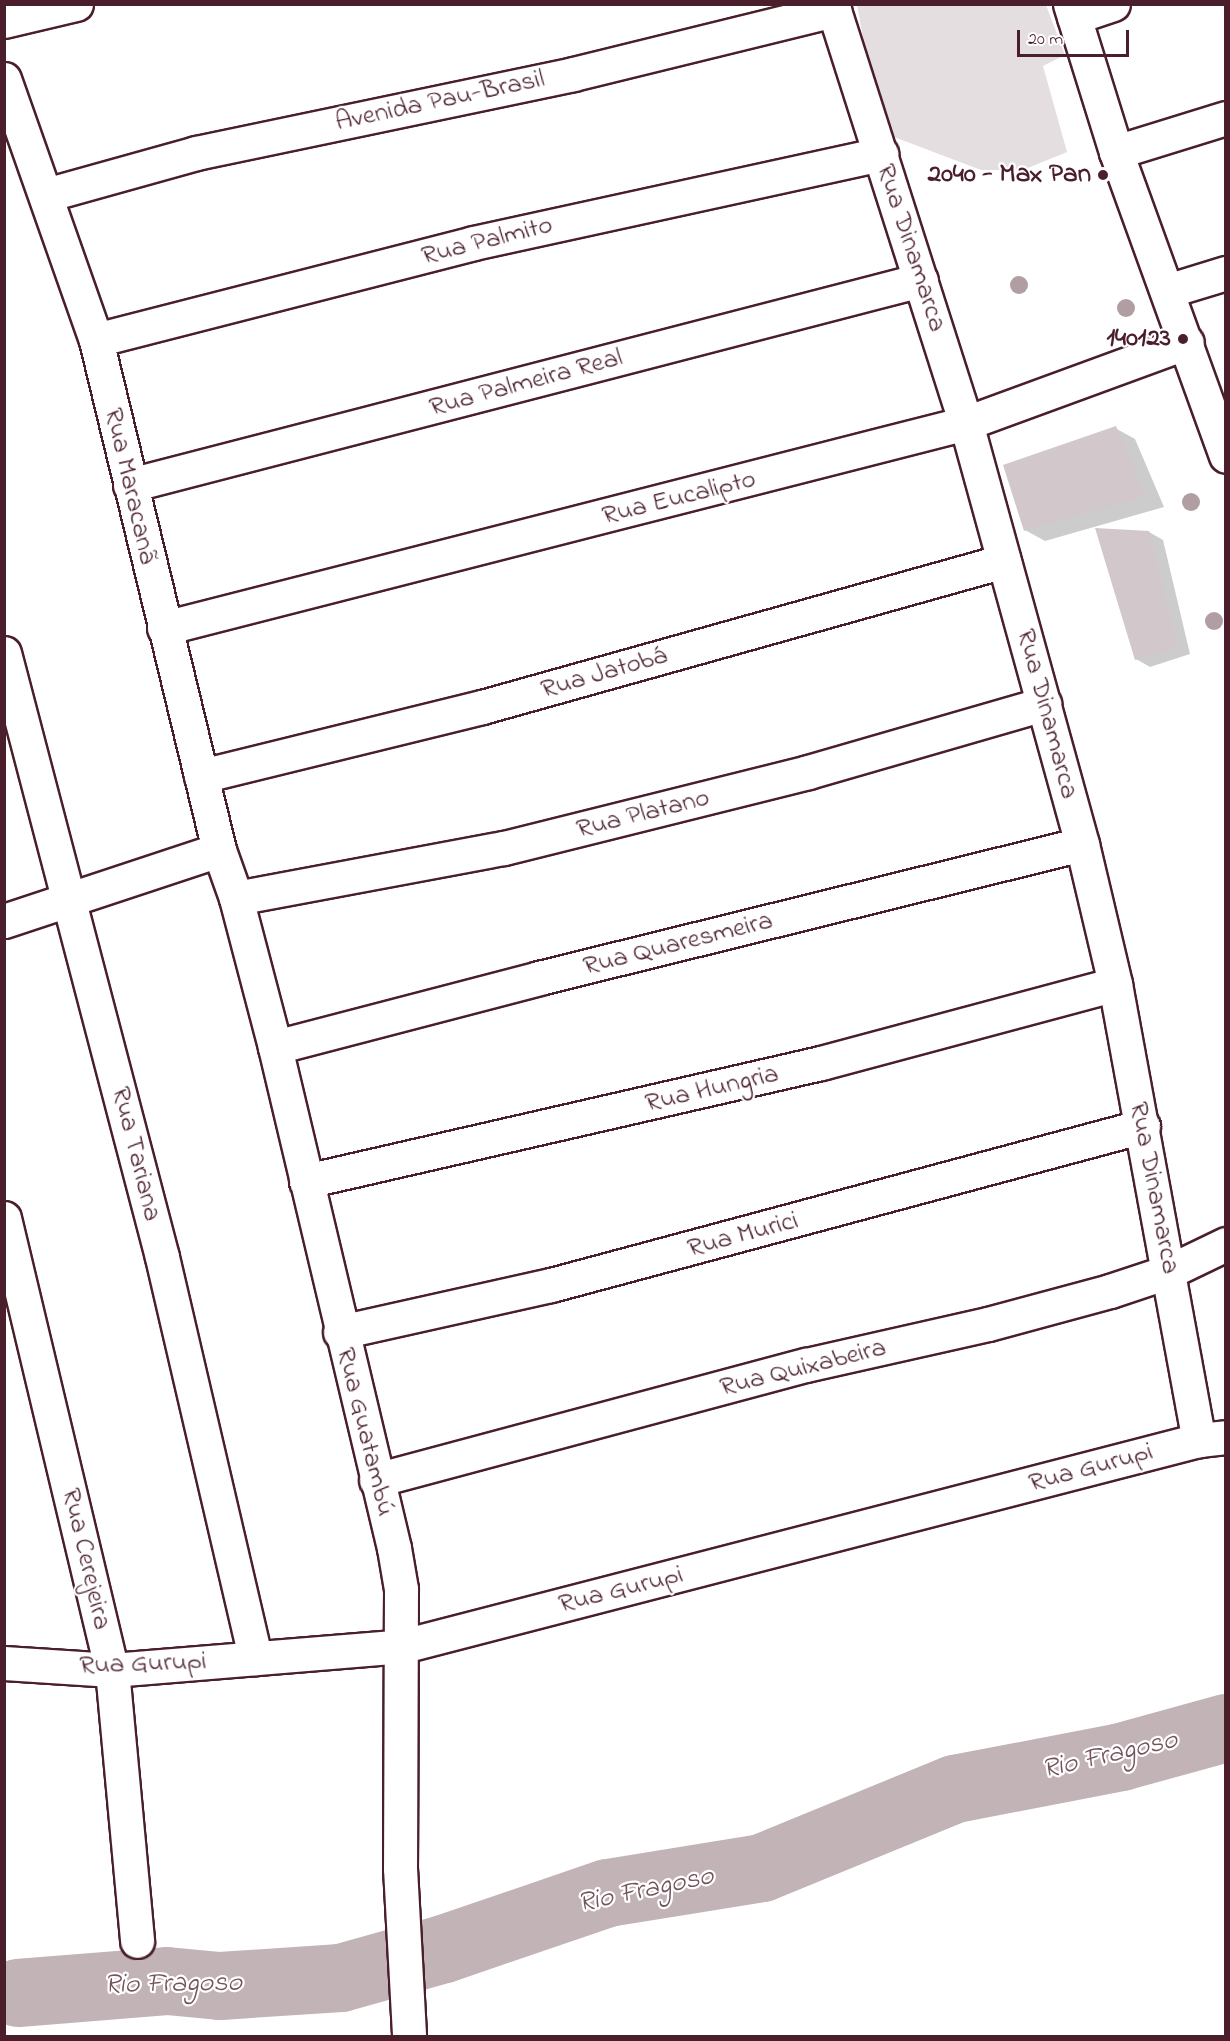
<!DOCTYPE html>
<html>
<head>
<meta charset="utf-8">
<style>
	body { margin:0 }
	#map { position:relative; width:1230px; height:2041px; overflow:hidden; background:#fff; font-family:"Indie Flower",sans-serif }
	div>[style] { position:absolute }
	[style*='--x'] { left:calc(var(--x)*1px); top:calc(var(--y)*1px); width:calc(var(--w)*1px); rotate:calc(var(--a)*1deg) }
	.green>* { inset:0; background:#e5dee0 }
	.shadow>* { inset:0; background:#0003 }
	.river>* { height:68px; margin:-34px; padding:0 34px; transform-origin:34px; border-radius:34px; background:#c1b3b6 }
	.building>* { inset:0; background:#d2c7cb }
	.roads { filter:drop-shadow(2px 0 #4a1f2b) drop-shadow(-2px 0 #4a1f2b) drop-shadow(0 2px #4a1f2b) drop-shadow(0 -2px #4a1f2b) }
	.street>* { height:33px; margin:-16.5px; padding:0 16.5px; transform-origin:16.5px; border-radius:16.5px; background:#fff }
	.trees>* { width:18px; height:18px; margin:-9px; border-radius:50%; background:#b19ea3 }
	.dots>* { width:16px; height:16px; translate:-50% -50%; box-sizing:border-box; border:3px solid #fff; border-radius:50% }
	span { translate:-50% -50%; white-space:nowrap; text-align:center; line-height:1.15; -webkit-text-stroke:4.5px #fff; paint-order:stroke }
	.street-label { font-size:27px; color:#4a1f2b }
	.poi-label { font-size:27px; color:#4a1f2b; font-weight:700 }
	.right { translate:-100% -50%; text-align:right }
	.water-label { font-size:28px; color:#74535c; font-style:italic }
	.frame { position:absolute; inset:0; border:6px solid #4a1f2b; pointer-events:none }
	.scale { position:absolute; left:1017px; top:30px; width:112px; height:27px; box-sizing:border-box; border:3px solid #4a1f2b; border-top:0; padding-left:8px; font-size:18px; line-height:21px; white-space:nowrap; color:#4a1f2b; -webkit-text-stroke:4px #fff; paint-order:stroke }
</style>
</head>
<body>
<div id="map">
	<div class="green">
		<i style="clip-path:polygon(857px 5px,1046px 5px,1065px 55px,1043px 66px,1067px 152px,1023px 170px,981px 170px,886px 134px,870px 76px)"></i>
	</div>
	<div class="shadow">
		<i style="clip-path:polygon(1115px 428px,1135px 439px,1164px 507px,1045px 541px,1025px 530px)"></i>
		<i style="clip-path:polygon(1149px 532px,1163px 540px,1190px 654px,1150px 667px,1136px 659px)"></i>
	</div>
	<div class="river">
		<i style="--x:18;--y:1993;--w:149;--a:-4.6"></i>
		<i style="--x:167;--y:1981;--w:53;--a:5.4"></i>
		<i style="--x:220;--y:1986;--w:121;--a:-3.8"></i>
		<i style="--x:341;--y:1978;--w:107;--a:-15.7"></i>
		<i style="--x:444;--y:1949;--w:173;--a:-18.9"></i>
		<i style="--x:608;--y:1893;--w:156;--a:-9.2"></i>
		<i style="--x:762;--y:1868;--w:209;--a:-22.3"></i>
		<i style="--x:955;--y:1789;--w:169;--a:-10.9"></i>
		<i style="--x:1121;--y:1757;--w:109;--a:-15.4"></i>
	</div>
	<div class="building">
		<i style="clip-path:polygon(1116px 426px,1145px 496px,1024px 531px,1003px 465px)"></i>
		<i style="clip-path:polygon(1095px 528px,1149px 531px,1178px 647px,1135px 660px)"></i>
	</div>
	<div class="roads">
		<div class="street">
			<i style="--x:832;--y:4;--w:440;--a:72.3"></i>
			<i style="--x:966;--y:423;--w:437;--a:74.6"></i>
			<i style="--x:1082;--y:844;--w:144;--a:76.7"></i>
			<i style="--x:1115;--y:984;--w:464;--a:79.6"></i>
			<i style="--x:1070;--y:4;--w:155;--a:72.7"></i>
			<i style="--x:1116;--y:152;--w:323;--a:70.1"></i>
			<i style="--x:1074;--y:17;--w:41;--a:-18.4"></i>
			<i style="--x:4;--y:21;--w:74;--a:-13.3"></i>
			<i style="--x:4;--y:79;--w:277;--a:70.6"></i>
			<i style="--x:96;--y:340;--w:525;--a:76.44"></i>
			<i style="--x:219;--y:850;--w:51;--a:70.5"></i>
			<i style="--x:236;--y:898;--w:154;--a:75.3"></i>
			<i style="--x:275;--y:1047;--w:515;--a:76.64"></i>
			<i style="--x:394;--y:1548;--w:42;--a:80.3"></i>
			<i style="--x:401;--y:1589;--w:279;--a:90.2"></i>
			<i style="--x:400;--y:1868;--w:168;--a:86.9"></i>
			<i style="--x:1116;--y:152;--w:115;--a:-17.2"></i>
			<i style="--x:46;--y:195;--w:156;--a:-15.6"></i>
			<i style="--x:196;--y:153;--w:385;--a:-11.8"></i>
			<i style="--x:573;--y:74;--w:269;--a:-13.8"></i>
			<i style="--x:1167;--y:291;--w:62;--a:-17"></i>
			<i style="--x:96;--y:340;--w:389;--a:-14.4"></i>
			<i style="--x:473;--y:243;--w:418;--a:-12.3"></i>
			<i style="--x:130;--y:485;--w:817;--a:-14.53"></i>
			<i style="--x:164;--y:628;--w:828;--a:-14.34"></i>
			<i style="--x:966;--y:423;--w:235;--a:-20.1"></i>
			<i style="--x:4;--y:653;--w:624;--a:75.34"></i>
			<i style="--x:162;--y:1257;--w:412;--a:76.9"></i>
			<i style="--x:201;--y:776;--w:289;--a:-13.8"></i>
			<i style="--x:482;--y:707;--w:542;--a:-15.63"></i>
			<i style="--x:236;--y:898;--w:273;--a:-10.6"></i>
			<i style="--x:504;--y:848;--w:313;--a:-14"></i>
			<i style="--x:808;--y:772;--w:246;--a:-16.1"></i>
			<i style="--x:4;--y:921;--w:226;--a:-18.3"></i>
			<i style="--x:275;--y:1047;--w:273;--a:-14.6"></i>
			<i style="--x:539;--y:978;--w:559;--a:-13.86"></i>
			<i style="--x:306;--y:1181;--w:528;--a:-12.91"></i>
			<i style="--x:821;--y:1063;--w:304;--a:-15"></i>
			<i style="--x:4;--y:1218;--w:465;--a:76.6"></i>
			<i style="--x:112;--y:1670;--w:272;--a:84.7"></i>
			<i style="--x:340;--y:1332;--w:216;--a:-12.6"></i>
			<i style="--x:551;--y:1285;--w:613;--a:-15.03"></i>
			<i style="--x:376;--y:1480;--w:445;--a:-15"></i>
			<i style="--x:806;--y:1365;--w:187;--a:-12.7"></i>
			<i style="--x:988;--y:1324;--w:126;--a:-15.1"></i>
			<i style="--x:1110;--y:1291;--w:63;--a:-18.4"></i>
			<i style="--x:1170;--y:1271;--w:62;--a:-25.7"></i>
			<i style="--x:4;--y:1663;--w:108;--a:3.7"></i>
			<i style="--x:112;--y:1670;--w:292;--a:-4.7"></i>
			<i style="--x:403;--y:1646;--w:822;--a:-14.51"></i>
			<i style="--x:1199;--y:1440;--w:27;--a:-6"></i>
		</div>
	</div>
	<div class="trees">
		<i style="left:1019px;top:285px"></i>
		<i style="left:1126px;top:308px"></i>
		<i style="left:1191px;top:502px"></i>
		<i style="left:1214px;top:621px"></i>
	</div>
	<div class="dots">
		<i style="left:1103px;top:175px;background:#4a1f2b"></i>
		<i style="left:1183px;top:339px;background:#4a1f2b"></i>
	</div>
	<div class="street-label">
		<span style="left:440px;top:101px;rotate:-12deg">Avenida Pau-Brasil</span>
		<span style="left:487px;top:241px;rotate:-14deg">Rua Palmito</span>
		<span style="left:911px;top:248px;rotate:72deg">Rua Dinamarca</span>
		<span style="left:526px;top:383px;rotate:-15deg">Rua Palmeira Real</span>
		<span style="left:130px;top:486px;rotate:77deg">Rua Maracanã</span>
		<span style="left:679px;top:498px;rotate:-14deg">Rua Eucalipto</span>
		<span style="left:604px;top:673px;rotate:-16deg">Rua Jatobá</span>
		<span style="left:1047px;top:714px;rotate:75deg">Rua Dinamarca</span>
		<span style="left:643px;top:814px;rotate:-14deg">Rua Platano</span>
		<span style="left:678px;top:944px;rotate:-14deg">Rua Quaresmeira</span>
		<span style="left:712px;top:1089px;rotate:-13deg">Rua Hungria</span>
		<span style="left:136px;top:1154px;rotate:76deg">Rua Tariana</span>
		<span style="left:1154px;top:1188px;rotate:79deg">Rua Dinamarca</span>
		<span style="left:743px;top:1235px;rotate:-15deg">Rua Murici</span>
		<span style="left:803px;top:1368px;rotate:-14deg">Rua Quixabeira</span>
		<span style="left:365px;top:1432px;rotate:76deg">Rua Guatambú</span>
		<span style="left:1091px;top:1468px;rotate:-15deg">Rua Gurupi</span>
		<span style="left:86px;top:1559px;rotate:77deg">Rua Cerejeira</span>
		<span style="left:621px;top:1590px;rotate:-14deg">Rua Gurupi</span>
		<span style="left:143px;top:1664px;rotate:-2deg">Rua Gurupi</span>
	</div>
	<div class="poi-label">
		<span class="right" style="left:1091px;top:175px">2040 - Max Pan</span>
		<span class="right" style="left:1171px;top:339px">140123</span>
	</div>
	<div class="water-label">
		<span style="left:1110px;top:1756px;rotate:-13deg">Rio Fragoso</span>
		<span style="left:646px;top:1891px;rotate:-12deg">Rio Fragoso</span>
		<span style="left:173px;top:1985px;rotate:-1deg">Rio Fragoso</span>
	</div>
	<div class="frame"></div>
	<div class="scale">20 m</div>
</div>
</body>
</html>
